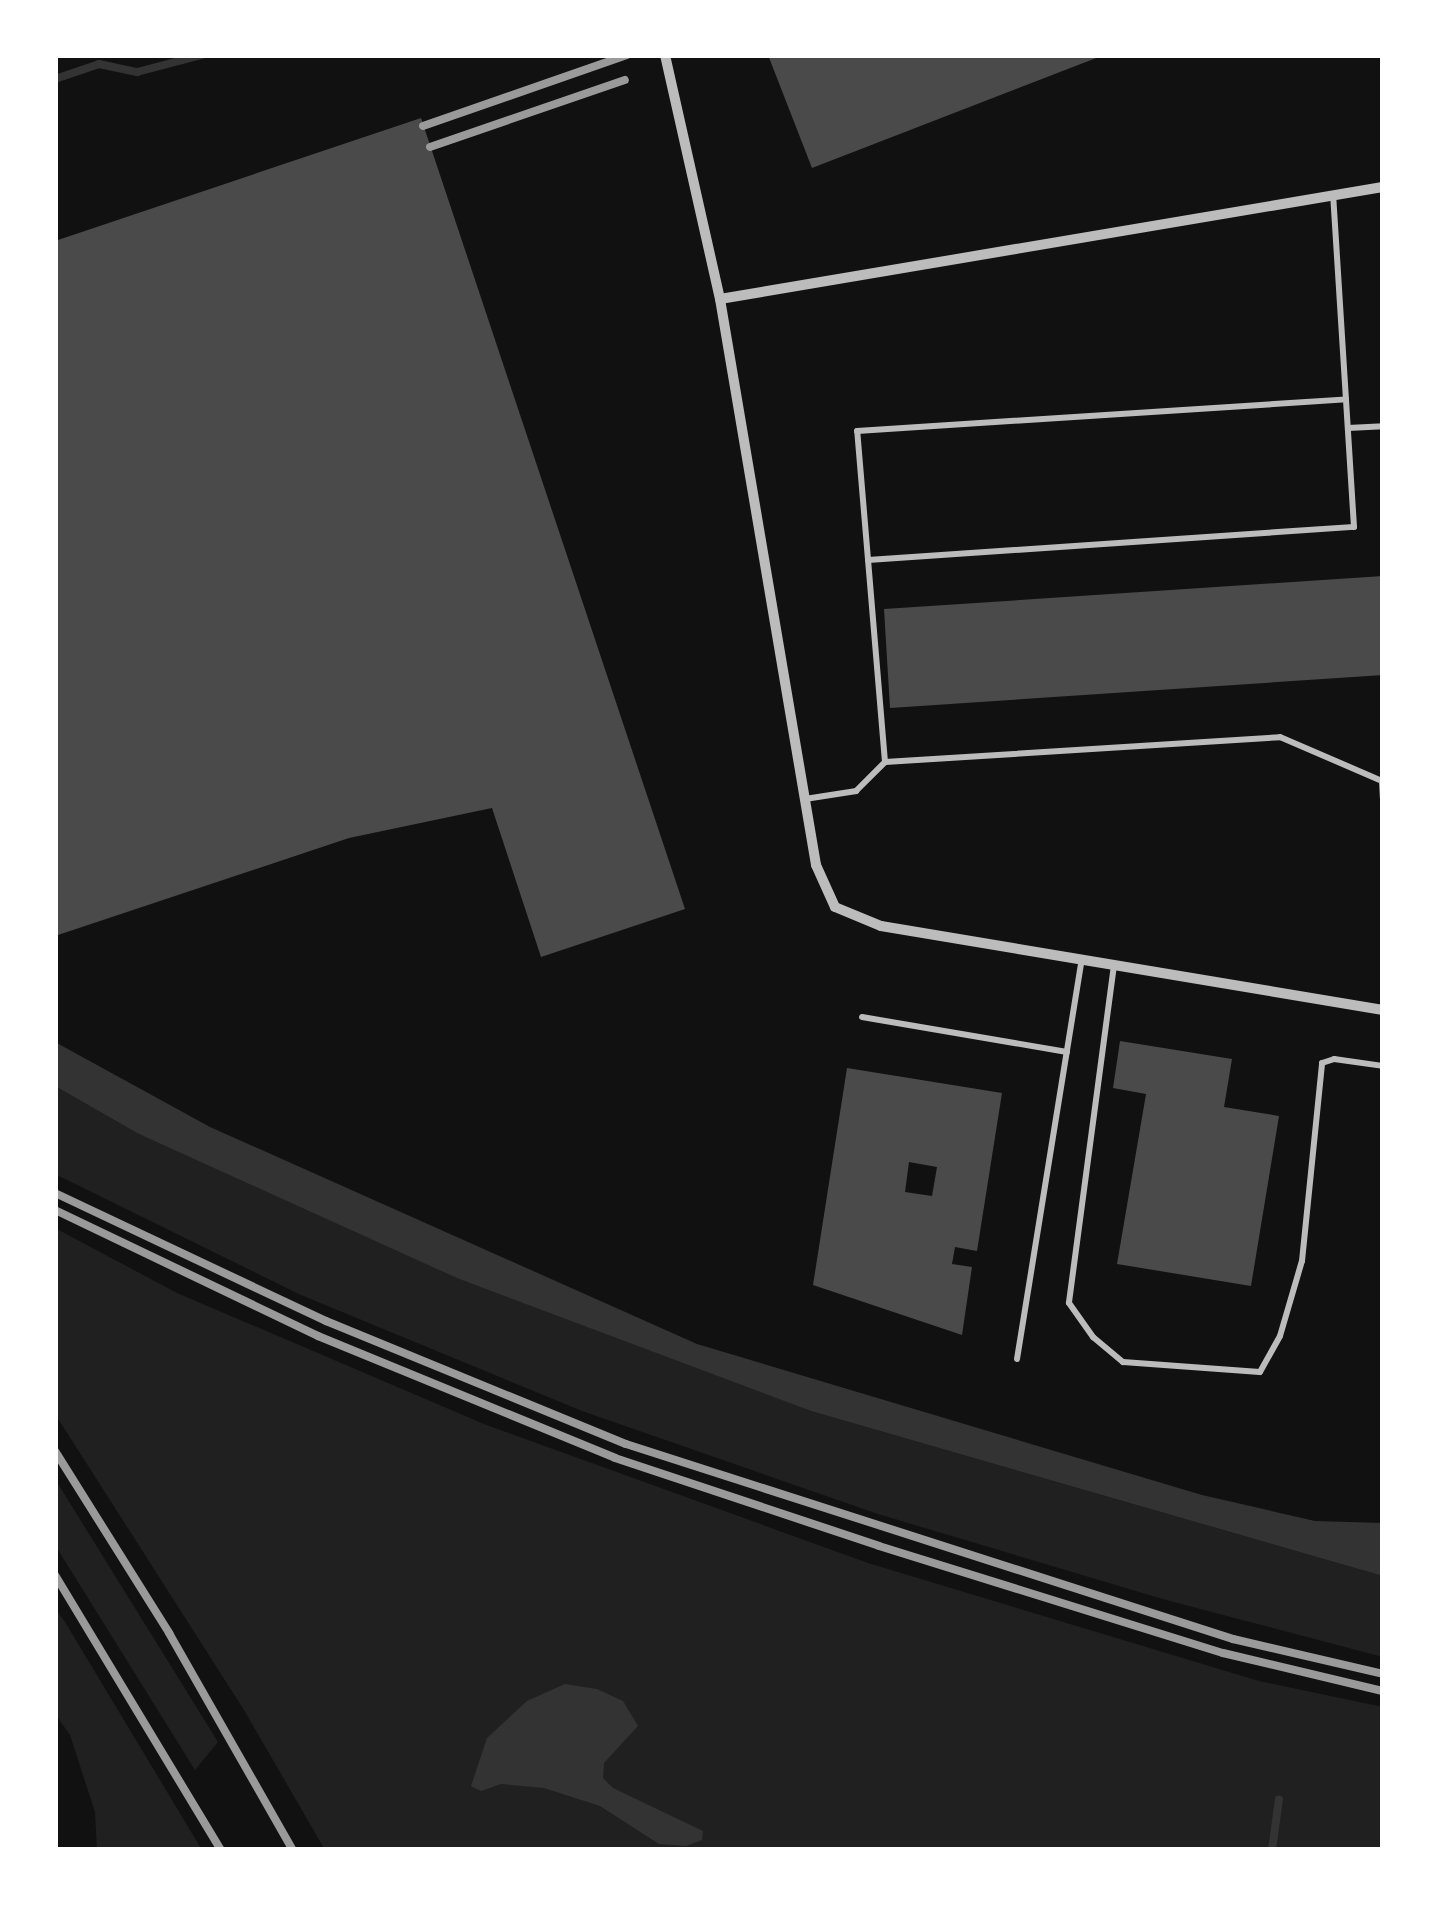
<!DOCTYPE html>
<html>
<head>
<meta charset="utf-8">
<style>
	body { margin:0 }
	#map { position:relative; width:1438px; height:1905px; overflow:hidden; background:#111; font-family:"PT Sans Narrow",sans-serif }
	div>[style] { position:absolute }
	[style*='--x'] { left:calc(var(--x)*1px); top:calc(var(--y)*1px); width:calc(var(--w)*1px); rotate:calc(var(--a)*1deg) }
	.green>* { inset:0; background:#202020 }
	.water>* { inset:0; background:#333 }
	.stream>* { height:8px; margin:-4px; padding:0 4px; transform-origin:4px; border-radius:4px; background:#333 }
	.building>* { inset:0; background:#4a4a4a }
	.service>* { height:6px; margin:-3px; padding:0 3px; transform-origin:3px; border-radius:3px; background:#bcbcbc }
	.minor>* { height:10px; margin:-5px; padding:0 5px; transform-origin:5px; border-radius:5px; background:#bcbcbc }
	.rail>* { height:8px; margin:-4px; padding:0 4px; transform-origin:4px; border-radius:4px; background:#9a9a9a }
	span { translate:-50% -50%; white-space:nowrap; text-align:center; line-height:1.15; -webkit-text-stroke:8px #fff; paint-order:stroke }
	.frame { position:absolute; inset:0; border:58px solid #fff; pointer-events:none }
</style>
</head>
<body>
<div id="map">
	<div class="green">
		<i style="clip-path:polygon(55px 1086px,137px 1133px,811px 1411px,1383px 1576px,1383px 1657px,1166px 1600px,878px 1514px,582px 1411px,301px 1295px,55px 1174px)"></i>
		<i style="clip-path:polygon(55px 1228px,177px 1293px,484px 1424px,868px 1563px,1259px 1681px,1383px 1707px,1383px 1850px,325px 1850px,244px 1710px,55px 1414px)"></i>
		<i style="clip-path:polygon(55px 1479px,218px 1742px,195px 1770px,55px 1545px)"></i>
		<i style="clip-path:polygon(55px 1608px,65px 1622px,202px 1850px,97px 1850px,95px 1812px,70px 1735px,55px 1714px)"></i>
	</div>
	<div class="water">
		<i style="clip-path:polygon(55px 1042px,210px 1127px,697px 1344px,1202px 1495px,1315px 1521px,1383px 1523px,1383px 1576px,811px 1411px,457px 1278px,137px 1133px,55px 1086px)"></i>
		<i style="clip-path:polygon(565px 1684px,597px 1689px,623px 1701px,638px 1726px,604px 1763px,603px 1778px,613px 1788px,703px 1831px,702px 1840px,686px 1846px,659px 1844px,600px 1806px,544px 1788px,501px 1784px,481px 1791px,471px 1786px,487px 1738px,527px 1701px)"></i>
	</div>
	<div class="stream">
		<i style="--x:55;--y:79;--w:46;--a:-18.8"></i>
		<i style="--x:99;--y:64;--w:39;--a:12"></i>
		<i style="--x:137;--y:72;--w:67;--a:-14.7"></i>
		<i style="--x:1272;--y:1850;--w:51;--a:-82.2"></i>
	</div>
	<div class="building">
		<i style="clip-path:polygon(768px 55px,1104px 55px,812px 168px)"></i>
		<i style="clip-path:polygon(421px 118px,685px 909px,541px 957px,492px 808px,349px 838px,55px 936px,55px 241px)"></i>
		<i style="clip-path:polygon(1383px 576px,1383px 675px,890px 708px,884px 609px)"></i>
		<i style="clip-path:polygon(1120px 1041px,1232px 1059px,1224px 1107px,1279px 1116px,1251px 1286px,1117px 1264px,1146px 1094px,1113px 1088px)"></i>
		<i style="clip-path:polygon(evenodd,847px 1068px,1002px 1093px,977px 1251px,955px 1247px,952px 1264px,972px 1267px,962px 1335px,813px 1285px,847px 1068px,909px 1162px,937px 1167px,932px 1196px,905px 1192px,909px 1162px)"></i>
	</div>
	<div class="service">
		<i style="--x:1348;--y:428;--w:35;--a:-3"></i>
		<i style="--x:868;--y:560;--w:487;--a:-3.9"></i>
		<i style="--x:1354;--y:527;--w:331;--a:-93.6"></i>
		<i style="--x:885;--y:762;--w:396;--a:-3.6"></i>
		<i style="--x:1280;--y:737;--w:111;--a:23.3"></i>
		<i style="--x:1382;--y:781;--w:17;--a:87"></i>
		<i style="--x:805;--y:799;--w:52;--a:-8.9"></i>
		<i style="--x:856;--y:791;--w:41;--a:-45"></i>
		<i style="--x:885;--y:762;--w:332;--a:-94.8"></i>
		<i style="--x:857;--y:431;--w:490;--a:-3.7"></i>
		<i style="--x:1114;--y:965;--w:341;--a:97.6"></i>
		<i style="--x:1069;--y:1303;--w:42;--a:54.8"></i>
		<i style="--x:1093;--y:1337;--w:39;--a:40"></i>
		<i style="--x:1123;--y:1362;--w:137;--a:4.2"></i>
		<i style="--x:1260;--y:1372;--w:41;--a:-60.9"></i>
		<i style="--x:1280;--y:1336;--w:78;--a:-73.7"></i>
		<i style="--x:1302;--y:1261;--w:199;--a:-84.2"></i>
		<i style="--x:1322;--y:1063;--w:13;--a:-18"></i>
		<i style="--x:1334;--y:1059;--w:49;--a:8.1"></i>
		<i style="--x:862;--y:1017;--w:208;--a:9.7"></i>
		<i style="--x:1017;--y:1359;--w:405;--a:-80.8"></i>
	</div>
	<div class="minor">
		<i style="--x:665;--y:55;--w:250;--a:77.3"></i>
		<i style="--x:720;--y:299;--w:574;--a:80.37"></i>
		<i style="--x:816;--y:865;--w:46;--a:65.7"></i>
		<i style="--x:835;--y:907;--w:50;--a:22.4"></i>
		<i style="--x:881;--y:926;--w:509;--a:9.5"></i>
		<i style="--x:720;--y:299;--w:672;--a:-9.59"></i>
	</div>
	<div class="rail">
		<i style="--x:423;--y:126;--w:216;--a:-19.2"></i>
		<i style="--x:430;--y:147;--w:206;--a:-19"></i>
		<i style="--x:55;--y:1193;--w:300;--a:25.3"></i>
		<i style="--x:326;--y:1321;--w:324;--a:22.3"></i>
		<i style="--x:626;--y:1444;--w:638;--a:17.81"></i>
		<i style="--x:1233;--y:1639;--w:154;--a:13.1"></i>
		<i style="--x:55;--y:1210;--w:292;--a:25.6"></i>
		<i style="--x:318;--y:1336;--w:321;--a:22.3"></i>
		<i style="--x:615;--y:1458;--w:278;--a:18.4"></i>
		<i style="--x:879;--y:1546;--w:360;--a:17.3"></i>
		<i style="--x:1223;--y:1653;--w:164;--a:13.4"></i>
		<i style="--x:55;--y:1451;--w:215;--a:57.9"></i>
		<i style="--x:169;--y:1633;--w:250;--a:60.3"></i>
		<i style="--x:55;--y:1575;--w:321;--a:58.9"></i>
	</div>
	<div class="frame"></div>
</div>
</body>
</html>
